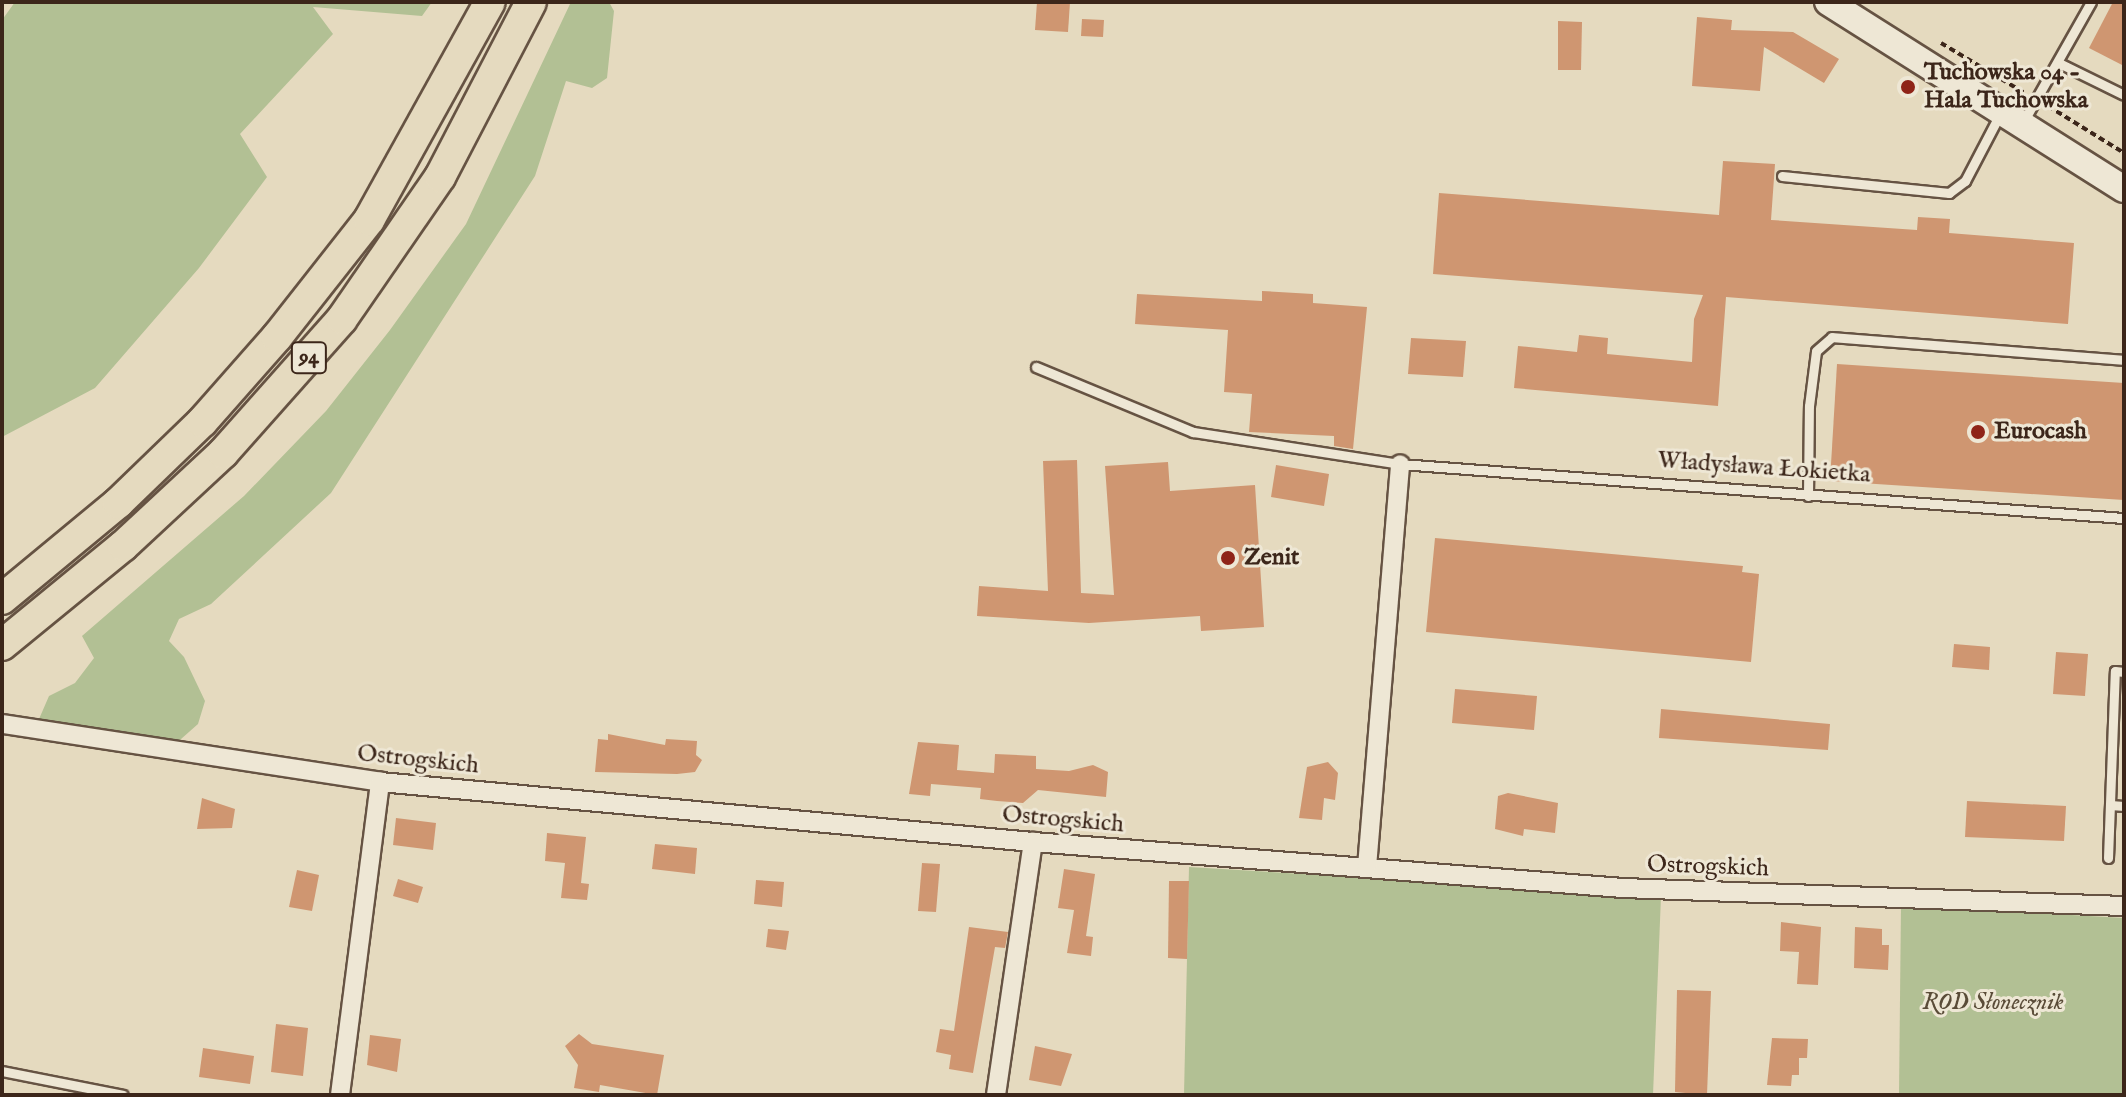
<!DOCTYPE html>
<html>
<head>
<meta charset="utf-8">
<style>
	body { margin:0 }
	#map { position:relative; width:2126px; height:1097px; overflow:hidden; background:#e5dabf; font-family:"IM FELL English",serif }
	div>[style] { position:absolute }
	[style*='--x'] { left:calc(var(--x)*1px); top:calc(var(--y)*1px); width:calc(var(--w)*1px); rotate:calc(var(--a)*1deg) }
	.green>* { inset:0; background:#b2c094 }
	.building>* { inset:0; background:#cf9671 }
	.path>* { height:4px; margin-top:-2px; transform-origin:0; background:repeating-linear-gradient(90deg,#3c261a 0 6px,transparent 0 10px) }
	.roads { filter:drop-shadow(2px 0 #665343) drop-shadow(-2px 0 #665343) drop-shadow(0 2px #665343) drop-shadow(0 -2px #665343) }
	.lane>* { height:9px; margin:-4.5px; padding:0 4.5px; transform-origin:4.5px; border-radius:4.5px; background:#eee7d5 }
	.street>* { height:18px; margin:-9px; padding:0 9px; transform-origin:9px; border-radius:9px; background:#eee7d5 }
	.secondary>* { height:26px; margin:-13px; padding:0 13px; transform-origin:13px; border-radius:13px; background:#eee7d5 }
	.primary>* { height:30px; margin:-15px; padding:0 15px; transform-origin:15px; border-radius:15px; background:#e5dabf }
	.dots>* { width:22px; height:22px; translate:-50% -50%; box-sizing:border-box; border:4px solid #eee7d5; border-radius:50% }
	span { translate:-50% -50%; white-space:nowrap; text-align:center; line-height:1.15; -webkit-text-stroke:6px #eee7d5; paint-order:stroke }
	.shield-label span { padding:2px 6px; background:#eee7d5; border:2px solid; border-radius:6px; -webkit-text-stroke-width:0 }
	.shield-label { font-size:22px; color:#3c261a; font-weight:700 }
	.poi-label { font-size:24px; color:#3c261a; font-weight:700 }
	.left { translate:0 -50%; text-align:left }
	.street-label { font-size:24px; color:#3c261a }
	.park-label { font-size:24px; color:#5a4c38; font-style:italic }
	.frame { position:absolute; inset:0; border:4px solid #3c261a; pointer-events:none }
</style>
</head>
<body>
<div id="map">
	<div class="green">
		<i style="clip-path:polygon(15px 2px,432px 2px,422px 16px,313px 7px,333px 34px,240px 134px,267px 177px,199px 268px,95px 388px,2px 437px,2px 20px)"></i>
		<i style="clip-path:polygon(609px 2px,614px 11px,607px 78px,592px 88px,566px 81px,535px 176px,331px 493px,211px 604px,179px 619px,169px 641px,184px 657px,205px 701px,198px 724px,172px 747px,36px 726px,49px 696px,75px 683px,94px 658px,82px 636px,244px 496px,326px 411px,390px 330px,466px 224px,570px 4px)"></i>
		<i style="clip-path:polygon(1189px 867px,1661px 896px,1653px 1095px,1184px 1095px)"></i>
		<i style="clip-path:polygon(1901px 905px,2124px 918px,2124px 1095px,1899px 1095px)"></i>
	</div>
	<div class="building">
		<i style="clip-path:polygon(1037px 2px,1070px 2px,1068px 32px,1035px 30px)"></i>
		<i style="clip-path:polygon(2113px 2px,2124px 2px,2124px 66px,2089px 48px)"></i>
		<i style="clip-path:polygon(1697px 17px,1732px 20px,1731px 30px,1793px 32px,1839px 59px,1824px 83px,1764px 47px,1760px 91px,1692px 86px)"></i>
		<i style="clip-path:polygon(1082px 19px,1104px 20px,1103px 37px,1081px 36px)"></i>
		<i style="clip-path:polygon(1558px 21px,1582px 22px,1581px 70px,1558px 70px)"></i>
		<i style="clip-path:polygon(1723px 161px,1775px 164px,1771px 220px,1917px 230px,1918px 217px,1950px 219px,1949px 233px,2074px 243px,2068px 324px,1726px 297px,1718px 406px,1514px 388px,1518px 346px,1577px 352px,1579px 335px,1608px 338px,1607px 354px,1692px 362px,1694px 319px,1703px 295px,1433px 274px,1439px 193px,1719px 215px)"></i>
		<i style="clip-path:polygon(1262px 291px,1313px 294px,1313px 303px,1367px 307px,1353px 449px,1334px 446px,1334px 436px,1249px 432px,1252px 394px,1224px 392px,1228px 330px,1135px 324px,1137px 294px,1262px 301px)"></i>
		<i style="clip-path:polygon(1411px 338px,1466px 341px,1463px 377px,1408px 374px)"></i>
		<i style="clip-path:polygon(1837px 364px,2124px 383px,2124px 500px,1830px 481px)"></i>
		<i style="clip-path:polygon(1077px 460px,1081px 593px,1114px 595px,1105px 466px,1168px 462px,1170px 491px,1255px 485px,1264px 627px,1201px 631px,1200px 616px,1089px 623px,977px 616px,979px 586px,1048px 591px,1043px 461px)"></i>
		<i style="clip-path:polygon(1276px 465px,1329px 474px,1324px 506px,1271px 497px)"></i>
		<i style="clip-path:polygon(1435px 538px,1743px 566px,1742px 572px,1759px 574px,1751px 662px,1426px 632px)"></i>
		<i style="clip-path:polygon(1954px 644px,1990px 647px,1989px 670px,1952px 667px)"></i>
		<i style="clip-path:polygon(2056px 652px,2088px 654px,2085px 696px,2053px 694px)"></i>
		<i style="clip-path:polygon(1455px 689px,1537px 696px,1534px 730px,1452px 723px)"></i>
		<i style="clip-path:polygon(1661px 709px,1830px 724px,1828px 750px,1659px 738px)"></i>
		<i style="clip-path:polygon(608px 734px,665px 745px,666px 739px,697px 741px,696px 755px,702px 760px,695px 772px,677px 774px,595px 772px,598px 739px,608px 740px)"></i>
		<i style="clip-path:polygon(918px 742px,959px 745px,957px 770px,994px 773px,995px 754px,1036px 756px,1036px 769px,1069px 771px,1093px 765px,1108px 772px,1106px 797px,1038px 790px,1023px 803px,997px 801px,980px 799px,981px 788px,931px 784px,930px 796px,909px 794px)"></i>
		<i style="clip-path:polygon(1328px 762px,1338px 773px,1335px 800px,1324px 798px,1322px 820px,1299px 818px,1307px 767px)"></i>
		<i style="clip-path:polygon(1508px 793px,1558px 803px,1555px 833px,1524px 829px,1523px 836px,1495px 829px,1498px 796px)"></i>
		<i style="clip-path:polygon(202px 798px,235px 809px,232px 828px,197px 829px)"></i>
		<i style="clip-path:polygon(1967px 801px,2066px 806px,2064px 841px,1965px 837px)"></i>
		<i style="clip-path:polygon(396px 818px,436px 823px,433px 850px,393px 845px)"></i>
		<i style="clip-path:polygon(547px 833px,586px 837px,581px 883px,589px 884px,587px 900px,561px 898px,565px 863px,545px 861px)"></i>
		<i style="clip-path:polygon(655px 844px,697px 848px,695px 874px,652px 869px)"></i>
		<i style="clip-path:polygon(922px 863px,940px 864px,936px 912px,918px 911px)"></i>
		<i style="clip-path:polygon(1064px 869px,1095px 874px,1086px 936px,1093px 937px,1091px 956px,1067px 953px,1074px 910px,1058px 908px)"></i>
		<i style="clip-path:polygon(297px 870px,319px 875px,312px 911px,289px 907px)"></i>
		<i style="clip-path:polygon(398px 879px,423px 887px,418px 903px,393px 896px)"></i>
		<i style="clip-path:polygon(756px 880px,784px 882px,782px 907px,754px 904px)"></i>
		<i style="clip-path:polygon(1169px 881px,1189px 881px,1187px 959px,1168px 958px)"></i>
		<i style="clip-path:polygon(1781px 922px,1821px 927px,1818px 985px,1797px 984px,1799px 952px,1780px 951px)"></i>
		<i style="clip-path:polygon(969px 927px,1008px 932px,1005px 948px,995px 947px,973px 1073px,949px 1069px,951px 1055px,936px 1052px,940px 1029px,954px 1031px)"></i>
		<i style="clip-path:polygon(1855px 927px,1882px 929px,1882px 945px,1889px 945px,1888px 970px,1854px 968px)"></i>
		<i style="clip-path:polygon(768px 929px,789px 931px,786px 950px,766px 947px)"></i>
		<i style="clip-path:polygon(1677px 990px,1711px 991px,1707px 1095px,1675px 1092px)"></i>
		<i style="clip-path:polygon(276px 1024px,308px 1028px,303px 1076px,271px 1072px)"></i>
		<i style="clip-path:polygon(579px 1034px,592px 1044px,664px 1055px,657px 1095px,600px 1085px,599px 1092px,574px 1088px,578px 1065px,565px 1046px)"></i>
		<i style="clip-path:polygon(370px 1035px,401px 1039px,397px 1072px,367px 1065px)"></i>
		<i style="clip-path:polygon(1772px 1038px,1808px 1039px,1807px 1058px,1799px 1058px,1799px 1075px,1792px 1075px,1791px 1086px,1767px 1085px)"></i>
		<i style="clip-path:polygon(1035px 1046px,1072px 1054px,1061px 1086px,1029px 1080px)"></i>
		<i style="clip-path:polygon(203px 1048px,254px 1056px,250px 1084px,199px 1077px)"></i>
	</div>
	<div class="path">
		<i style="--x:1941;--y:43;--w:96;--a:30.9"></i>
		<i style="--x:2048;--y:106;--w:89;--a:31.7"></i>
	</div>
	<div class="roads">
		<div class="lane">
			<i style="--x:2059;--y:63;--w:72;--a:26.2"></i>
			<i style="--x:2022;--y:124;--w:140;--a:-60.5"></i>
			<i style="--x:1782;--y:176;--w:168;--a:5.8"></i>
			<i style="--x:1949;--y:193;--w:20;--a:-37"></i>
			<i style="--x:1965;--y:181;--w:76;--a:-62.4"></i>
			<i style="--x:1036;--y:367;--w:170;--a:22.5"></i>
			<i style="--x:1193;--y:432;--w:209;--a:8.8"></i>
			<i style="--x:1400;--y:464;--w:726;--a:4.27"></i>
			<i style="--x:1808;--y:496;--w:90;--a:-89.4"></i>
			<i style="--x:1809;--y:406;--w:55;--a:-82.7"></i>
			<i style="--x:1816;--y:351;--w:21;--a:-41"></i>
			<i style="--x:1832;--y:337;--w:293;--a:4.5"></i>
			<i style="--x:2110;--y:805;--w:14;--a:4"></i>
			<i style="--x:2108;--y:858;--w:187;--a:-87.9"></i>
			<i style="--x:2115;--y:671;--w:9;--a:6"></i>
			<i style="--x:2;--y:1071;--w:123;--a:11.2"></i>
		</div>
		<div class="street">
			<i style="--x:3;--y:724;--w:381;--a:8.7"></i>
			<i style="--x:380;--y:782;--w:656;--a:5.25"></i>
			<i style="--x:1033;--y:842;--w:592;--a:4.46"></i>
			<i style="--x:1623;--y:888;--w:501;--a:2.06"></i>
			<i style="--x:1367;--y:867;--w:404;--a:-85.3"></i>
			<i style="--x:340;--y:1095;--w:316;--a:-82.7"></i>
			<i style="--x:996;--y:1095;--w:256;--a:-81.7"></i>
		</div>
		<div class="secondary">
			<i style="--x:1828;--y:2;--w:350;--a:32.3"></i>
		</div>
		<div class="primary">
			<i style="--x:2;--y:599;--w:151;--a:-39.6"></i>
			<i style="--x:118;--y:503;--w:117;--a:-44"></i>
			<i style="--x:202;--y:422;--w:113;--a:-48.6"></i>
			<i style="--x:277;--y:337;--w:149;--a:-51.8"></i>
			<i style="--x:369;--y:220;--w:249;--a:-61"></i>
			<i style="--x:2;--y:645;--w:156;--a:-39.3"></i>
			<i style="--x:123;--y:546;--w:137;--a:-42.9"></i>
			<i style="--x:223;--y:453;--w:179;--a:-48.4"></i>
			<i style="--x:342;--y:319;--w:173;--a:-55.4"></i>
			<i style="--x:440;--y:177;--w:197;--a:-62.5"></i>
		</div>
	</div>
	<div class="dots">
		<i style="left:1908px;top:87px;background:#8f2418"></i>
		<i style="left:1978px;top:432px;background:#8f2418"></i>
		<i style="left:1228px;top:558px;background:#8f2418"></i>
	</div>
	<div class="shield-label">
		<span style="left:309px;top:358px">94</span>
	</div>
	<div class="poi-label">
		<span class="left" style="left:1924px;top:87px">Tuchowska 04 -<br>Hala Tuchowska</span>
		<span class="left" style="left:1994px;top:432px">Eurocash</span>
		<span class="left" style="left:1244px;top:558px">Zenit</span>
	</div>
	<div class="street-label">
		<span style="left:1764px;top:468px;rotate:4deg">Władysława Łokietka</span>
		<span style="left:418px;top:760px;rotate:6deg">Ostrogskich</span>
		<span style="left:1063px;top:820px;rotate:5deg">Ostrogskich</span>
		<span style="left:1708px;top:867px;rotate:2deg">Ostrogskich</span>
	</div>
	<div class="park-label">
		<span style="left:1993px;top:1003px">ROD Słonecznik</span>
	</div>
	<div class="frame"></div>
</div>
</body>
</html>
